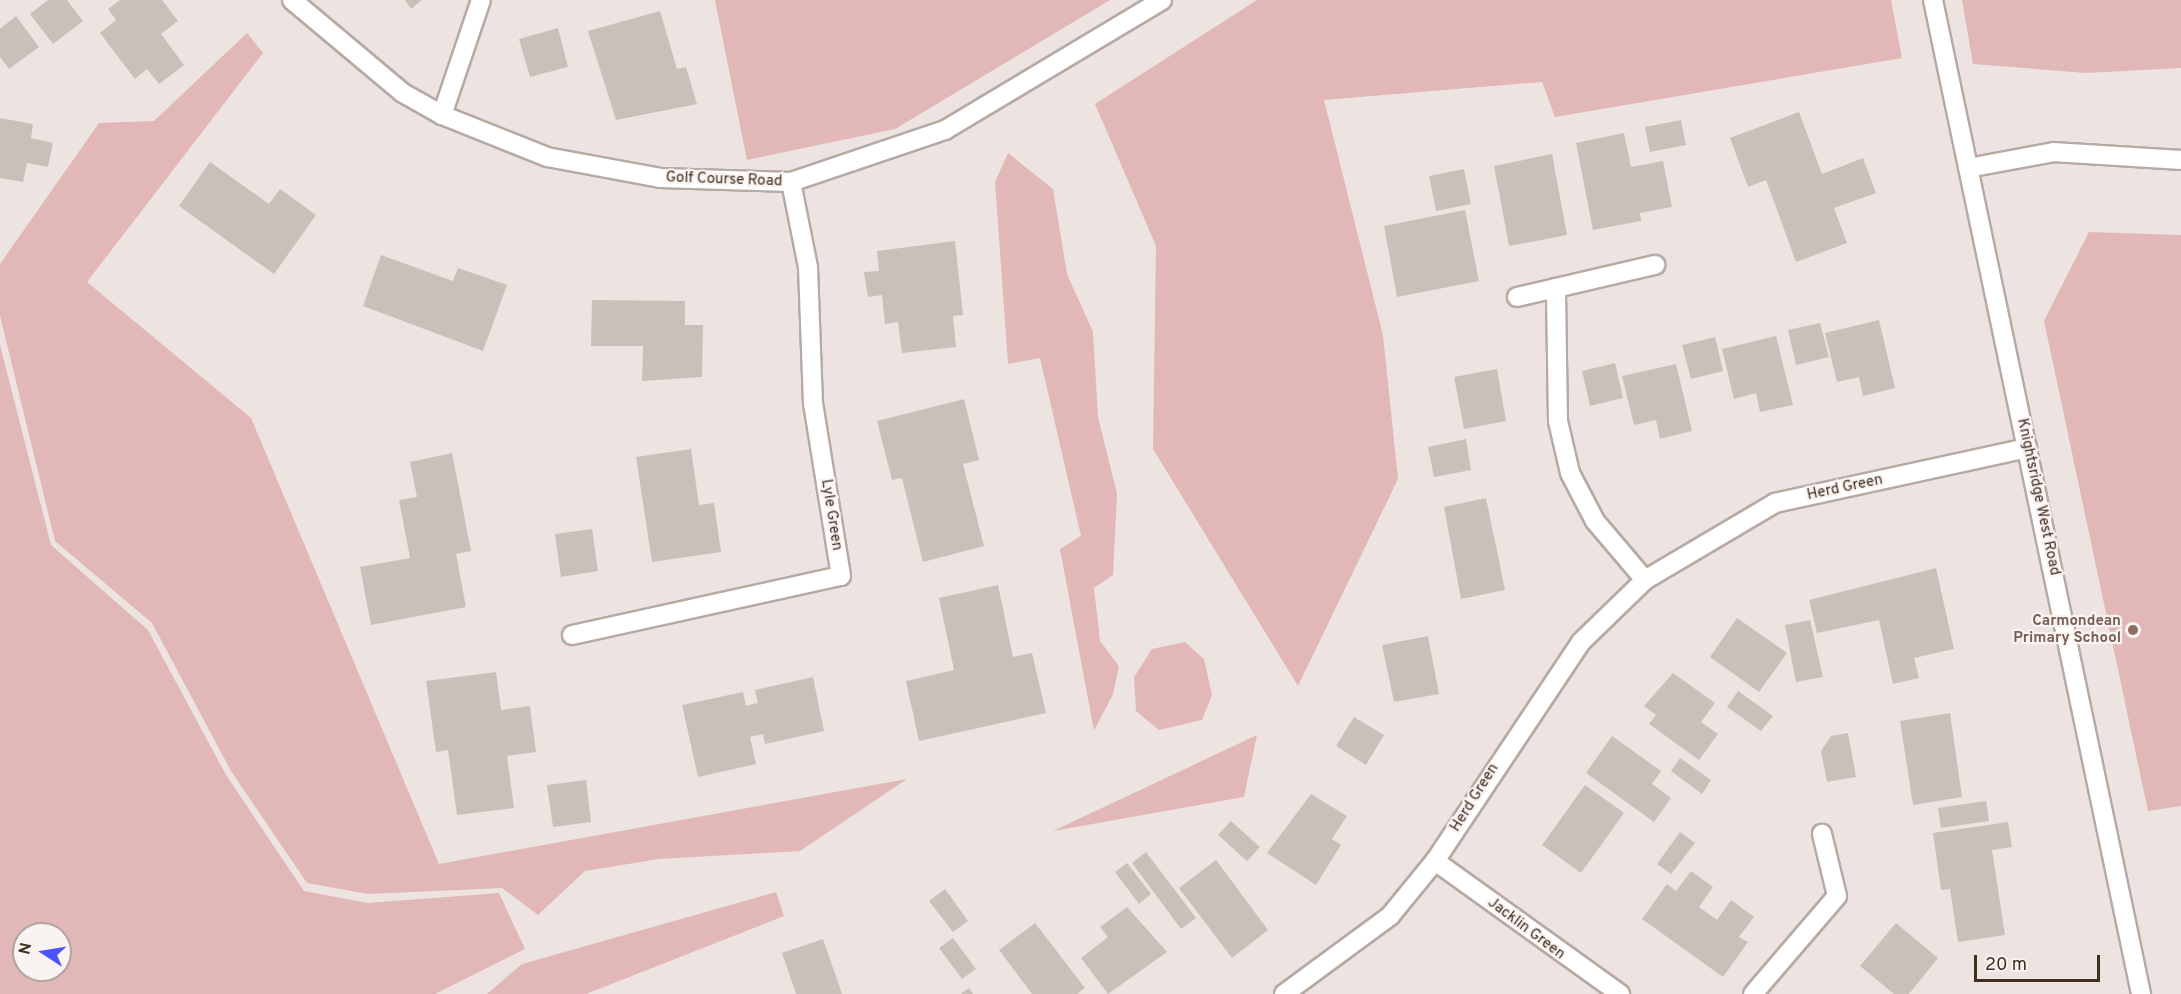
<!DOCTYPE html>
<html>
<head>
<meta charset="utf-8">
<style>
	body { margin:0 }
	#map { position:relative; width:2181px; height:994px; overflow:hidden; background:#ede4e1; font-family:Overpass,sans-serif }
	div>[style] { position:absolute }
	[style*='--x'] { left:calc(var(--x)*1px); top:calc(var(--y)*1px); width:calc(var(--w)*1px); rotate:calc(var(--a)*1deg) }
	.green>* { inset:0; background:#e1b7b7 }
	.building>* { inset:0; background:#cbbfb9 }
	.roads { filter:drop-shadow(2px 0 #b6aaa3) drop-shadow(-2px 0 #b6aaa3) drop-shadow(0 2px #b6aaa3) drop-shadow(0 -2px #b6aaa3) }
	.minor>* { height:18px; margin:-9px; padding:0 9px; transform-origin:9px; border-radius:9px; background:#fff }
	.dots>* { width:16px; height:16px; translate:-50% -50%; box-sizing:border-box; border:3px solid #f9f3f2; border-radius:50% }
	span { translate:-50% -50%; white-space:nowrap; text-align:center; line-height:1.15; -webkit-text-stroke:4.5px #f9f3f2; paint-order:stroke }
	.street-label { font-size:15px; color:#402e1f }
	.education-label { font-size:15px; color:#785e54; font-weight:700 }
	.right { translate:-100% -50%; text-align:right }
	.north { position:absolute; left:12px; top:922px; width:60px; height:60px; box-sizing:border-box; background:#f9f3f2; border:2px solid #afa49e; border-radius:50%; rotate:282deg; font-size:16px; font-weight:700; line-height:24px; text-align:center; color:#402e1f }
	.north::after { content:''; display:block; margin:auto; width:21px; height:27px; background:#4d54ff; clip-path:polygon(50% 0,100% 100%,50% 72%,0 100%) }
	.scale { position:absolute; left:1974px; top:955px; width:126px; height:27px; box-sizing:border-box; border:3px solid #402e1f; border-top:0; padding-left:8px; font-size:18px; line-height:21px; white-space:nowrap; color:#402e1f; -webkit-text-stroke:4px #f9f3f2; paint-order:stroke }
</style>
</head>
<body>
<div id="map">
	<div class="green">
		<i style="clip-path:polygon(715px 0,1110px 0,895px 129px,747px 160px)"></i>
		<i style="clip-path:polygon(1257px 0,1891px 0,1902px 58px,1555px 117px,1542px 82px,1324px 100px,1383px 335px,1398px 479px,1298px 686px,1153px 449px,1156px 246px,1095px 104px)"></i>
		<i style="clip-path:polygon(1962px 0,2181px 0,2181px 68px,2086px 73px,1973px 64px)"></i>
		<i style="clip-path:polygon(247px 33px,263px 53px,87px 282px,251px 418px,439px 864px,907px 779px,800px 851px,659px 859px,585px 871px,538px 915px,502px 888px,368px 894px,307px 883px,231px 771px,152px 623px,55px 541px,0 316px,0 264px,99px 123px,154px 121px)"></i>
		<i style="clip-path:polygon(1008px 153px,1053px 189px,1067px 274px,1093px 332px,1098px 417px,1117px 494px,1113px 575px,1094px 588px,1100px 641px,1119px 666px,1113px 694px,1094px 731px,1060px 549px,1081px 536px,1040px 358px,1008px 364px,995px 182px)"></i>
		<i style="clip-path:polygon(2089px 232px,2181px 235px,2181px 806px,2148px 811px,2044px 321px)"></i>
		<i style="clip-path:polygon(evenodd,0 345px,51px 545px,148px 630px,226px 775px,304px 891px,368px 903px,499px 893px,525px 949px,435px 994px,0 994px,0 345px,24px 934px,60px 934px,60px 970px,24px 970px,24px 934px)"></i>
		<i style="clip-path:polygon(1185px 642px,1204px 659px,1212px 695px,1202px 720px,1159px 730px,1136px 711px,1134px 677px,1152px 649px)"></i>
		<i style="clip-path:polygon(1257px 735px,1244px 797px,1053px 831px)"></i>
		<i style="clip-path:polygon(776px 892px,784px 916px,586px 994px,487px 994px,522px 964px)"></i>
	</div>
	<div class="building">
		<i style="clip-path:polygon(48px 0,67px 0,83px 21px,53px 44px,30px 14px)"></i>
		<i style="clip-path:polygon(120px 0,162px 0,178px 21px,161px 34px,184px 65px,159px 84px,147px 69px,135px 79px,100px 33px,116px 20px,108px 9px)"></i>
		<i style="clip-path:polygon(405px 0,422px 0,411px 9px)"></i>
		<i style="clip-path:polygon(660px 11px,677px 69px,686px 67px,697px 104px,616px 120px,588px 31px)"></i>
		<i style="clip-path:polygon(16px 16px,39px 47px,9px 69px,0 57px,0 29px)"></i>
		<i style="clip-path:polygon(558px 28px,568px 67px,530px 77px,519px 39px)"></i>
		<i style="clip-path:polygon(1799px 112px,1822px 174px,1863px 158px,1876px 193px,1834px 208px,1847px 243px,1796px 262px,1766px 180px,1748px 187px,1730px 138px)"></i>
		<i style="clip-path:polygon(0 118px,33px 124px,31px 138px,53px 143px,48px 167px,27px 163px,23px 182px,0 178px)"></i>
		<i style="clip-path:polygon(1681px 120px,1686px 145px,1650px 152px,1645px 127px)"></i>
		<i style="clip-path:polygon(1624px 133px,1631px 167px,1663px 161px,1672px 207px,1640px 213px,1641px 221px,1593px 230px,1576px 143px)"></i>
		<i style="clip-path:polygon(1552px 154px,1567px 235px,1509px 246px,1494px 166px)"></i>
		<i style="clip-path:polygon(210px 162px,269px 204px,280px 189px,316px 215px,274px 274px,179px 206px)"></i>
		<i style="clip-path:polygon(1464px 169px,1471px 204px,1436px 211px,1429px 176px)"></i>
		<i style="clip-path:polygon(1465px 210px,1479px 281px,1397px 297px,1384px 226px)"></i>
		<i style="clip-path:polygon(955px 241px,963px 315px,953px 316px,956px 347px,902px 353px,898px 322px,885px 324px,882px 295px,868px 297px,864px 272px,879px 271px,877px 251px)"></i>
		<i style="clip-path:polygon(381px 255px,453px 281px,458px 268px,507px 285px,483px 351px,363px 306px)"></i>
		<i style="clip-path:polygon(592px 300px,685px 301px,685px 325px,703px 325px,702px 377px,642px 381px,643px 346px,591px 346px)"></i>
		<i style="clip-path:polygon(1879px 320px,1895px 388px,1863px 396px,1859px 377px,1837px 382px,1825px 333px)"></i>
		<i style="clip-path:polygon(1820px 323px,1829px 357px,1796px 365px,1788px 330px)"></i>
		<i style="clip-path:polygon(1776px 336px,1793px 405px,1760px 412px,1756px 393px,1734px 399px,1722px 349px)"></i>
		<i style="clip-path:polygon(1715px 337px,1723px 371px,1691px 379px,1682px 345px)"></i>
		<i style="clip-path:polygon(1615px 363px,1623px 398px,1590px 406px,1582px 371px)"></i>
		<i style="clip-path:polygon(1676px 364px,1692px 431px,1660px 439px,1656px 420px,1634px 425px,1622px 376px)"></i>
		<i style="clip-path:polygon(1497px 369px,1506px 421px,1464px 429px,1454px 377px)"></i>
		<i style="clip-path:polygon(964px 399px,979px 460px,963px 464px,984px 546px,923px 562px,902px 478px,892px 480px,877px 421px)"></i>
		<i style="clip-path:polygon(1466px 439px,1471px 470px,1434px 477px,1428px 447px)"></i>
		<i style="clip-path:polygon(691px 449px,699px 505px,714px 503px,721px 552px,652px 562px,636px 457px)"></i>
		<i style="clip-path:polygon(452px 453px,471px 551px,456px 554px,466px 607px,371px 625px,360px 567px,410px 558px,399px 500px,417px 497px,410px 462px)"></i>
		<i style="clip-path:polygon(1486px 498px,1505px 590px,1461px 599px,1444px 507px)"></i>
		<i style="clip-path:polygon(592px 529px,598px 571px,561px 577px,555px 534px)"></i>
		<i style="clip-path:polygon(1936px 568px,1954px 649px,1914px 658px,1919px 678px,1893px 684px,1879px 620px,1817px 633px,1809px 600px)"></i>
		<i style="clip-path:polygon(998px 585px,1013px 657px,1032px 653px,1046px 713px,919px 741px,906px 681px,954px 670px,939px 598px)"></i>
		<i style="clip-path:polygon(1737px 618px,1787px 653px,1759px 692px,1710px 657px)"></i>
		<i style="clip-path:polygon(1810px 620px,1823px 677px,1796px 682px,1785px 625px)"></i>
		<i style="clip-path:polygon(1428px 636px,1439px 694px,1394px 702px,1382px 645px)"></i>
		<i style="clip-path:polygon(496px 672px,501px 710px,530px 706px,536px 752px,507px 756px,514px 808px,457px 815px,448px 750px,436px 752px,426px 681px)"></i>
		<i style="clip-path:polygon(1673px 673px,1715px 703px,1701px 722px,1718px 734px,1699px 760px,1649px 724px,1656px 715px,1644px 706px)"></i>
		<i style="clip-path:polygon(813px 677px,824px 731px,765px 744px,763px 734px,750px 737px,756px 764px,698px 777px,682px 705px,743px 692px,746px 706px,758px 703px,755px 690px)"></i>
		<i style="clip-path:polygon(1738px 691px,1773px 716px,1761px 731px,1727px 707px)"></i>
		<i style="clip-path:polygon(1950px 713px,1962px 797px,1913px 805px,1900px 721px)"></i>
		<i style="clip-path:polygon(1354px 717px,1384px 735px,1366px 765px,1336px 746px)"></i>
		<i style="clip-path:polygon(1848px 733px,1856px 777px,1827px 782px,1821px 751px,1831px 736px)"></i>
		<i style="clip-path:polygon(1612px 736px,1661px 771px,1652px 784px,1671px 798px,1654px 822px,1586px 773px)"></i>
		<i style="clip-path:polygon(1680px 758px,1711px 780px,1702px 794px,1671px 771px)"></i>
		<i style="clip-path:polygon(586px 780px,591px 822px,553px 827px,547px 785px)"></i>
		<i style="clip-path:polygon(1585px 785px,1624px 813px,1581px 873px,1542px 845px)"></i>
		<i style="clip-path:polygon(1311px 794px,1347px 816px,1332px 839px,1341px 845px,1316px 885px,1267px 853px)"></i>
		<i style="clip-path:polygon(1986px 801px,1989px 821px,1941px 828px,1938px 808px)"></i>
		<i style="clip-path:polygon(1231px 821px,1260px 847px,1247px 861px,1218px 835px)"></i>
		<i style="clip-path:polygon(2008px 822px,2012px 847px,1992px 850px,2005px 935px,1958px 942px,1950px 889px,1941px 890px,1933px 833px)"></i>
		<i style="clip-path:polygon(1680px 832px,1695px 843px,1671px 874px,1657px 864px)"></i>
		<i style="clip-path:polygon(1146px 852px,1196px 918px,1181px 929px,1132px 863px)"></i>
		<i style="clip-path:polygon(1216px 860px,1268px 930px,1232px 958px,1179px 888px)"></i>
		<i style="clip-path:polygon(1127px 863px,1151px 894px,1139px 904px,1115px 872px)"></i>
		<i style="clip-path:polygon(1691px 871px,1713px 887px,1699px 907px,1717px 920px,1731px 900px,1754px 917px,1739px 937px,1748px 942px,1723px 977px,1642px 919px,1667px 884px,1676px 891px)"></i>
		<i style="clip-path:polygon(945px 889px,968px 921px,953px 932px,929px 901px)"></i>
		<i style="clip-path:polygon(1127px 907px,1167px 952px,1108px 994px,1081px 958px,1108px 937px,1100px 927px)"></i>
		<i style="clip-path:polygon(1035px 923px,1085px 988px,1077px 994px,1032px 994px,999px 950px)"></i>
		<i style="clip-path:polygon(1896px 923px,1938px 958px,1909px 994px,1894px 994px,1860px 966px)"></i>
		<i style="clip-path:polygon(953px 938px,976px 969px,962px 979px,939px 948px)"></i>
		<i style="clip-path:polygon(823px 939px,842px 994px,796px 994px,782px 953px)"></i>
		<i style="clip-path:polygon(969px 988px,973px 994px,961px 994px)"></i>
	</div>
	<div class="roads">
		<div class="minor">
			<i style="--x:292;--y:0;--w:145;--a:40"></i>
			<i style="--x:403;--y:93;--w:45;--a:29.4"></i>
			<i style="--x:442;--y:115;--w:113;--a:21.8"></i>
			<i style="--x:547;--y:157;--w:115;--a:10.5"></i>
			<i style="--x:660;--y:178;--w:131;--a:1.7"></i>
			<i style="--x:791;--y:182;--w:163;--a:-18.7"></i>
			<i style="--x:945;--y:130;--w:253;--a:-30.9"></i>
			<i style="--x:1933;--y:0;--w:1016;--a:78.18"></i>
			<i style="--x:442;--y:115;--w:121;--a:-71.3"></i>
			<i style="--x:1968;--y:168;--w:87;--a:-10.5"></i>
			<i style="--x:2054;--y:152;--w:127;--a:3.6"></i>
			<i style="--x:1517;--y:297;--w:40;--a:-13"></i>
			<i style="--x:1645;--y:580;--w:77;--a:-130.3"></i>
			<i style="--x:1595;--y:521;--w:54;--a:-117.5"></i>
			<i style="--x:1570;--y:473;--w:53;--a:-103"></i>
			<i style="--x:1558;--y:421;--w:133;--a:-90.9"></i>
			<i style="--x:1556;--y:288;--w:102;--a:-13.1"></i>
			<i style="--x:572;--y:635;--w:275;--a:-12.4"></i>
			<i style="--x:841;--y:576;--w:174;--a:-99.2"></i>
			<i style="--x:813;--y:404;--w:137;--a:-92.1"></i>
			<i style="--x:808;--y:267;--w:87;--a:-101.3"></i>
			<i style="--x:1435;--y:861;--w:228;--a:35.7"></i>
			<i style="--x:1284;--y:994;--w:132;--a:-36.3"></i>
			<i style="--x:1390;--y:916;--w:71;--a:-50.7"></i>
			<i style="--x:1435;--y:861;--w:263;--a:-56.3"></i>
			<i style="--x:1581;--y:642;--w:89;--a:-44.1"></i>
			<i style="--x:1645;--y:580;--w:151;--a:-30.6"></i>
			<i style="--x:1775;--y:503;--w:258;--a:-12.3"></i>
			<i style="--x:1753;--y:994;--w:129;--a:-49.4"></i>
			<i style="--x:1837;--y:896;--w:64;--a:-103.6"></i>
		</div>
	</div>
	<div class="dots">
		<i style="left:2133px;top:630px;background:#8d6e63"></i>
	</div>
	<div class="street-label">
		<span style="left:724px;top:180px;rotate:2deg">Golf Course Road</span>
		<span style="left:1845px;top:488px;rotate:-12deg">Herd Green</span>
		<span style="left:2038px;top:497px;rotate:78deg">Knightsridge West Road</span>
		<span style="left:831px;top:515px;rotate:81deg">Lyle Green</span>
		<span style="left:1475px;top:798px;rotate:-58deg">Herd Green</span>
		<span style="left:1526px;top:929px;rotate:37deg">Jacklin Green</span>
	</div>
	<div class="education-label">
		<span class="right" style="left:2121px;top:630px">Carmondean<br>Primary School</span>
	</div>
	<div class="north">N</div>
	<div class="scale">20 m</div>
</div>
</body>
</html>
